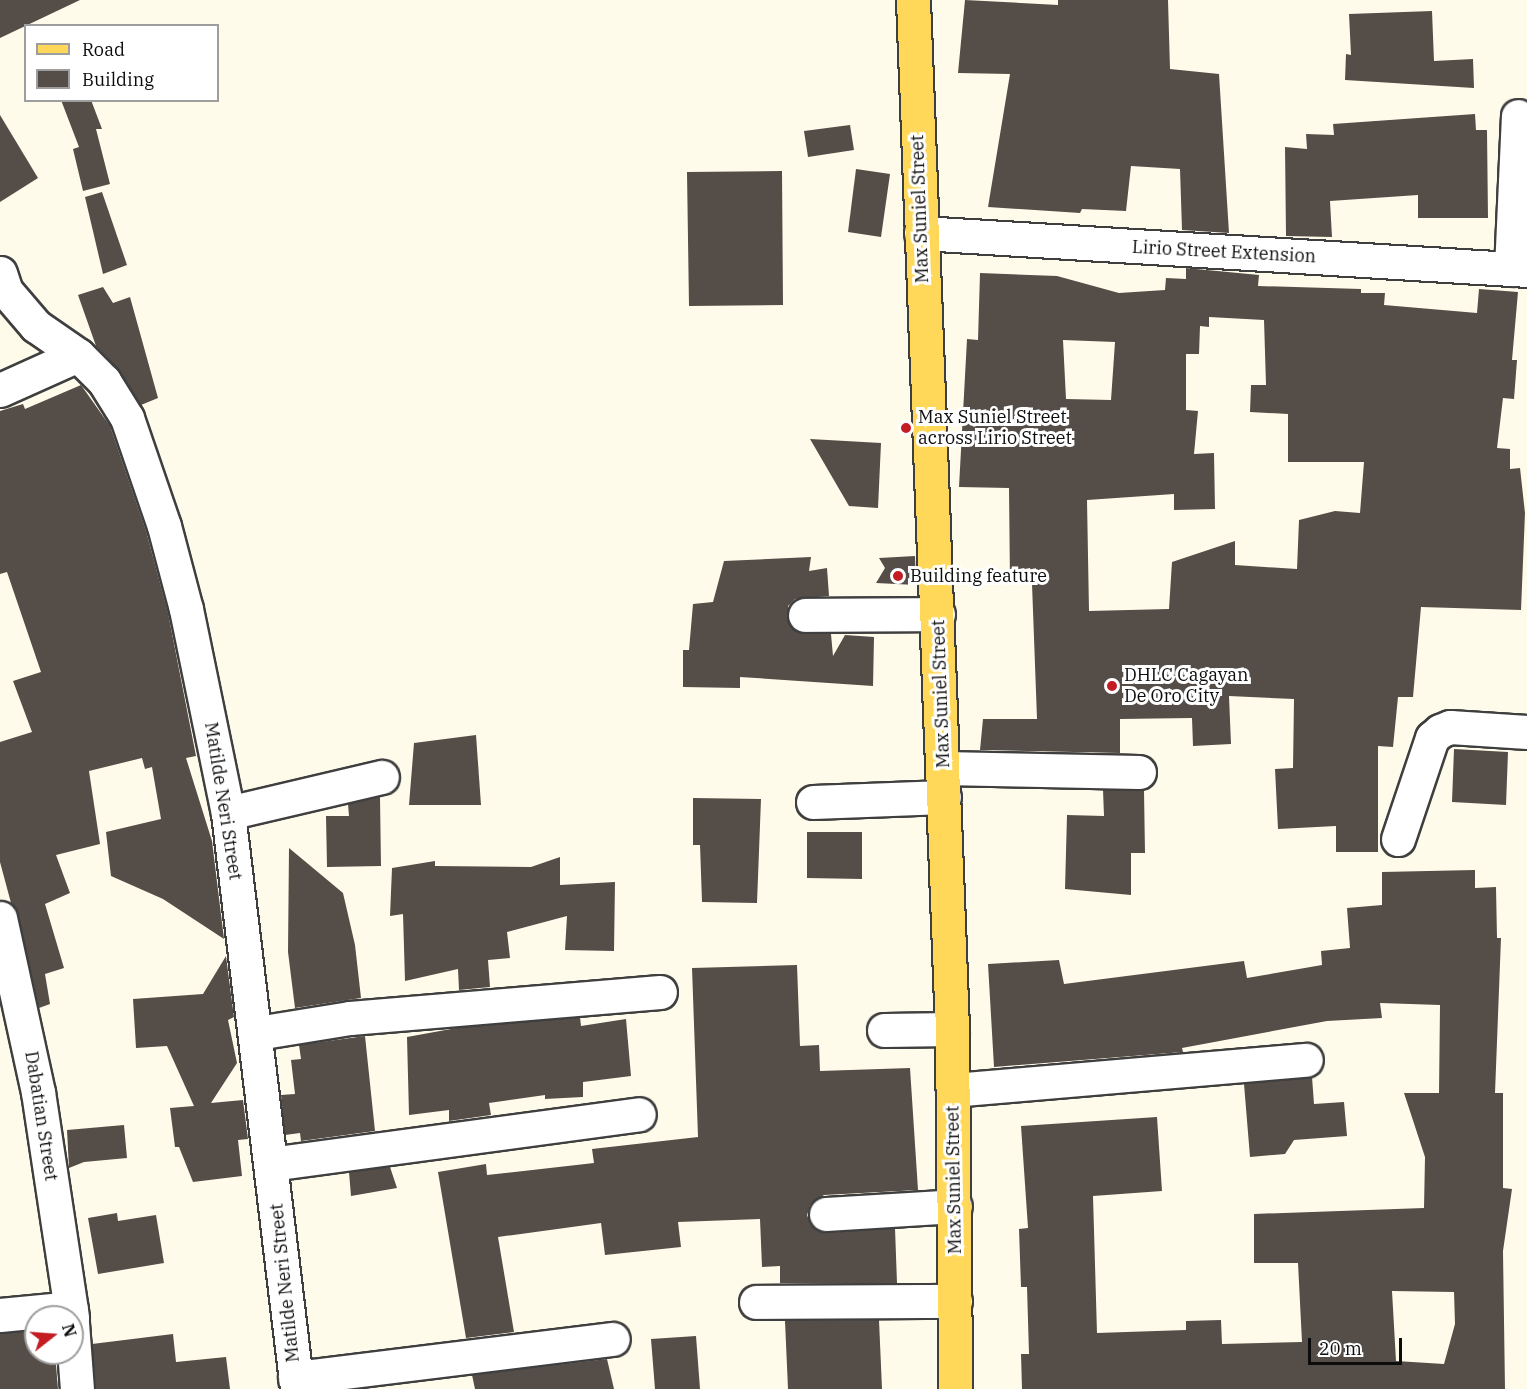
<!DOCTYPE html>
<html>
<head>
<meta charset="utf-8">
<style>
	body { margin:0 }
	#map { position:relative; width:1527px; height:1389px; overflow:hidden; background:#fffbea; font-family:"IBM Plex Serif",serif }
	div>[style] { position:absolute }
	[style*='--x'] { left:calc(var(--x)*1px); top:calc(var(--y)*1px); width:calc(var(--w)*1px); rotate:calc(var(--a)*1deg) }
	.building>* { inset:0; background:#554d48 }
	.roads { filter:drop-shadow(2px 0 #3f3f3f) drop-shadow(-2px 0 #3f3f3f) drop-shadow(0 2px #3f3f3f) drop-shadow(0 -2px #3f3f3f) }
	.minor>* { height:33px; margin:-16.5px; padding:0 16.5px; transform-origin:16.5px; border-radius:16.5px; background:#fff }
	.major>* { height:33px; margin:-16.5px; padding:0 16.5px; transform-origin:16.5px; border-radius:16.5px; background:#ffd85a }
	.dots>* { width:16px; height:16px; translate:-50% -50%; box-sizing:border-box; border:3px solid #fff; border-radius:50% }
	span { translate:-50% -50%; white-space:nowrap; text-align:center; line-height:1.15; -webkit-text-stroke:6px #fff; paint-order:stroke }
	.street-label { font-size:18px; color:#0c0c0c }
	.poi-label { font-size:18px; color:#0c0c0c }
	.left { translate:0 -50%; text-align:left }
	.legend { position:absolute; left:24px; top:24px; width:195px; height:78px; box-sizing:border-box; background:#fff; border:2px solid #9e9e9e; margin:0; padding:8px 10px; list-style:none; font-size:18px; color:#0c0c0c }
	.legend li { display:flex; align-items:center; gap:12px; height:30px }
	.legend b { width:30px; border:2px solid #9e9e9e }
	.north { position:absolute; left:24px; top:1305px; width:60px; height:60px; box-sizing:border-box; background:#fff; border:2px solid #9e9e9e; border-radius:50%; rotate:73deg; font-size:16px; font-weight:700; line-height:24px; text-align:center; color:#0c0c0c }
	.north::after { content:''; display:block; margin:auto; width:21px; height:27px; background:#c31d23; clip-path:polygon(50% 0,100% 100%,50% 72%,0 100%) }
	.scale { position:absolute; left:1308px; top:1338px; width:94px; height:27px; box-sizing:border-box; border:3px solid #0c0c0c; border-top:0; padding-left:8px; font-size:18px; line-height:21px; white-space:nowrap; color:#0c0c0c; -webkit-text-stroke:4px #fff; paint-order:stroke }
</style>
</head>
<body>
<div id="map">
	<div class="building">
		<i style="clip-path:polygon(0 0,80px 0,0 38px)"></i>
		<i style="clip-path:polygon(965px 0,1058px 5px,1058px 0,1168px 0,1170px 69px,1219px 74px,1229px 233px,1182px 230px,1180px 169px,1131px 166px,1126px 211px,1082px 209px,1080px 213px,988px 207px,1010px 74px,958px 73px)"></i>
		<i style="clip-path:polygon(1432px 11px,1434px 61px,1473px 59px,1474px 88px,1345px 80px,1346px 54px,1351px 55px,1349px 14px)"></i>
		<i style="clip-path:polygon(61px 100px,91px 100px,102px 129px,96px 129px,110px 184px,83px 191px,73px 149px,79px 147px)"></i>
		<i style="clip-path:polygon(1475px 114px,1476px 130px,1487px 130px,1488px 218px,1418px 218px,1418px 195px,1330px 201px,1332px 237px,1286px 236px,1285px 147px,1307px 149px,1306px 134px,1334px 135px,1333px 124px)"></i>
		<i style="clip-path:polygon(0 115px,38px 178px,0 202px)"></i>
		<i style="clip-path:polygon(850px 125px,854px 150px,808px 157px,804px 131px)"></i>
		<i style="clip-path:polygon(856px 169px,890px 174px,881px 237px,848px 232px)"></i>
		<i style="clip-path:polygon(782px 171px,783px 305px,689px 306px,687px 172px)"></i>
		<i style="clip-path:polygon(102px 192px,127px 265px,103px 274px,85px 197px)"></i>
		<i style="clip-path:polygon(evenodd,1186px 268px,1259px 275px,1258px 286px,1361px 289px,1361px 293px,1385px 293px,1384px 305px,1477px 313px,1479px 289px,1518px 292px,1512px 360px,1517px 360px,1514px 399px,1503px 398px,1497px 448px,1510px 449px,1510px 469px,1520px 468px,1525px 513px,1521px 610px,1421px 607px,1413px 697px,1398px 697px,1393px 747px,1378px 746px,1378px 852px,1336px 852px,1336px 826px,1278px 829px,1275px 769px,1293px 768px,1294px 699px,1229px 696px,1231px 744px,1193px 746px,1192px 718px,1120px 719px,1120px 753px,980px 750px,983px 719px,1037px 719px,1032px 584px,1010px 584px,1009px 488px,959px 487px,967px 339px,978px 340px,980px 273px,1057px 276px,1119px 293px,1165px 290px,1166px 278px,1186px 279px,1186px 268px,1209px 317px,1264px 320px,1266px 385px,1251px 385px,1250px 412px,1288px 414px,1288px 462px,1364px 462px,1360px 513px,1335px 511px,1299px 520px,1297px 569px,1235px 565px,1235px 541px,1172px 562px,1169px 609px,1089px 611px,1087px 500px,1174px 494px,1174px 510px,1215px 509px,1214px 453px,1194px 454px,1198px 411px,1186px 410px,1186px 354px,1199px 354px,1200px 326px,1209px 327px,1209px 317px,1186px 268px,1063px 340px,1115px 342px,1111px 400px,1066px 399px,1063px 340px)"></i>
		<i style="clip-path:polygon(103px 287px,113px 303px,130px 297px,158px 398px,141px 405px,120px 371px,96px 346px,78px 295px)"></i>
		<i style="clip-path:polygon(81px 385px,110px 426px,146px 531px,168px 613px,196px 756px,186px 758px,212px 841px,224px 939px,163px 899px,111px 876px,106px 832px,161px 819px,152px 767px,145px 769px,142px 758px,89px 771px,100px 844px,56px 855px,70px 893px,45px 904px,64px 968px,45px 974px,50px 1004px,39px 1008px,18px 914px,11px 903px,0 862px,0 742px,32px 732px,13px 681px,41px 672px,7px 572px,0 574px,0 411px,23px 404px,25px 409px)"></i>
		<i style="clip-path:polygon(810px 439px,881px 443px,878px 508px,849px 506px)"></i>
		<i style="clip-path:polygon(915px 556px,916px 585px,876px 583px,885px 568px,879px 558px)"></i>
		<i style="clip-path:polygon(811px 557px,809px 571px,827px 568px,829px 596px,795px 599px,788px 606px,789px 624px,805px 634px,831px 634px,833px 656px,845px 635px,874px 637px,873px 686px,740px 677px,740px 688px,683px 687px,683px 650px,689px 650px,693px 604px,713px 602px,724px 561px)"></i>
		<i style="clip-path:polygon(476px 735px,481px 805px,409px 805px,414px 743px)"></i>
		<i style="clip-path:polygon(1454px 749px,1508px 752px,1506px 805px,1452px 802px)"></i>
		<i style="clip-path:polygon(1103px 790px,1144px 790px,1145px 853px,1131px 853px,1131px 895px,1065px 889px,1067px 815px,1104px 816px)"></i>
		<i style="clip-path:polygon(380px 797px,381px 866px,327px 867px,326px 816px,349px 816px,348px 804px)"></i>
		<i style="clip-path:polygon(693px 798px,761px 799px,757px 903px,702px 902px,700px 845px,693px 845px)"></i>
		<i style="clip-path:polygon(807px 832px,862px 832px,862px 879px,807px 878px)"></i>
		<i style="clip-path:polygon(289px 848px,343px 893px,355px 945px,361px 998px,295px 1008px,288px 952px)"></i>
		<i style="clip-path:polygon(560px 857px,560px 885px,615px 882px,614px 951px,565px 950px,567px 916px,507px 932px,510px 958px,488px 960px,490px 987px,459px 990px,458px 969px,405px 981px,403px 914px,390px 916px,392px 868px,435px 861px,435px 866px,531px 867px)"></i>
		<i style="clip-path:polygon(evenodd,1475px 870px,1475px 888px,1496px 887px,1497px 938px,1501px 938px,1495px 1093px,1503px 1093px,1503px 1188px,1512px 1189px,1503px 1251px,1505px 1389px,1022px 1389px,1021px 1354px,1029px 1354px,1027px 1287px,1021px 1287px,1019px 1229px,1028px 1228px,1021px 1126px,1157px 1117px,1162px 1191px,1093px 1196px,1097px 1333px,1186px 1330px,1186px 1321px,1221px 1320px,1222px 1344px,1302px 1342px,1298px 1263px,1254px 1263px,1254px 1214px,1424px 1208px,1425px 1157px,1404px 1093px,1439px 1093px,1440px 1005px,1380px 1003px,1382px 1018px,1327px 1021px,1182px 1048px,1183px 1052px,994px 1067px,988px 964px,1059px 960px,1064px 984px,1244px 961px,1247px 978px,1322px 965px,1321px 951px,1350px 948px,1347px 908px,1382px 905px,1382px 872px,1475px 870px,1392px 1291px,1454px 1292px,1455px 1324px,1444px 1364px,1396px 1361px,1392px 1291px)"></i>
		<i style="clip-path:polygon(226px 956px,234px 1017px,228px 1020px,237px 1063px,211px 1103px,243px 1100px,248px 1139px,238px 1140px,242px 1176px,193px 1182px,179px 1147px,175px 1147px,170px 1108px,194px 1106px,167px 1046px,136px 1048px,133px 999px,203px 994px)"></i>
		<i style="clip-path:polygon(797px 965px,800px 1046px,819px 1045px,820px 1071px,910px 1068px,918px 1190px,824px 1195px,810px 1205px,807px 1215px,811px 1225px,827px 1233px,895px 1228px,897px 1283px,780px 1283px,780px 1266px,762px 1267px,760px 1219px,678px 1222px,681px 1247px,605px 1255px,601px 1223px,498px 1237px,514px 1332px,466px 1338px,438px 1172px,486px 1164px,487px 1175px,594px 1163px,592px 1149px,698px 1137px,692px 968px)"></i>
		<i style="clip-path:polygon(580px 1017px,581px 1026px,626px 1019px,631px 1076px,583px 1082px,583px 1097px,545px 1099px,545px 1095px,489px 1103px,491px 1115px,449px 1121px,449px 1110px,409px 1115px,407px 1037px,462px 1027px)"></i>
		<i style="clip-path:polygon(365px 1036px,375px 1131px,301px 1141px,300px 1133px,285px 1135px,281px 1095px,295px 1094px,291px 1060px,301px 1059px,299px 1045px)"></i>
		<i style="clip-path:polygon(1312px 1077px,1314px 1104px,1344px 1102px,1347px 1136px,1294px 1140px,1285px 1154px,1250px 1157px,1244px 1084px)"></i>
		<i style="clip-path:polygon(124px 1125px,127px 1158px,84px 1162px,69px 1168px,67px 1130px)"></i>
		<i style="clip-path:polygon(390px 1167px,397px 1188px,351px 1196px,349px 1172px)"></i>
		<i style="clip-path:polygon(117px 1213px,118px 1221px,156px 1215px,164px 1263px,98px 1274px,88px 1218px)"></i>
		<i style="clip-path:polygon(879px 1320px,882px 1389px,788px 1389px,785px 1321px)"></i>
		<i style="clip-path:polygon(36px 1330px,36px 1353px,55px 1353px,58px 1389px,0 1389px,0 1333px)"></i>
		<i style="clip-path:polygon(173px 1334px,176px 1362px,226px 1357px,230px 1389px,96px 1389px,92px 1344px)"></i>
		<i style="clip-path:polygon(696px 1336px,700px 1389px,655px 1389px,651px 1339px)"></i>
		<i style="clip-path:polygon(607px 1359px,614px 1389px,475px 1389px,472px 1375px)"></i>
	</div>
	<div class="roads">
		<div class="minor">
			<i style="--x:921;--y:233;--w:607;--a:3.49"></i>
			<i style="--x:1511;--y:269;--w:153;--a:-87.4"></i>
			<i style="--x:0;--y:273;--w:19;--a:72"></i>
			<i style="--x:6;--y:291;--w:46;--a:49.4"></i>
			<i style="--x:36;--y:326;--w:51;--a:34.6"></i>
			<i style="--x:78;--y:355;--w:37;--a:45"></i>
			<i style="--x:104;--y:381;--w:44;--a:58.1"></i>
			<i style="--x:127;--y:418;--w:114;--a:71.1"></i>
			<i style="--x:164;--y:526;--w:86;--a:75.2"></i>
			<i style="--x:186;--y:609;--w:208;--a:78.4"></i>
			<i style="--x:228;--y:813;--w:580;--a:83.17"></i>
			<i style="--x:0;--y:390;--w:85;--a:-24.2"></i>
			<i style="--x:805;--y:615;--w:133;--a:-0.4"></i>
			<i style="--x:943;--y:768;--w:196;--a:1.2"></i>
			<i style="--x:813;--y:802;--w:131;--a:-2.2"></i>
			<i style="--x:228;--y:813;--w:158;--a:-13.2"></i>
			<i style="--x:1398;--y:839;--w:107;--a:-71.4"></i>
			<i style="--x:1432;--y:738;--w:11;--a:-41"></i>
			<i style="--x:1440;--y:731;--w:11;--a:-22"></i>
			<i style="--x:1450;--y:727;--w:77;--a:3.7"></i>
			<i style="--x:0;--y:918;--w:178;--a:77.7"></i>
			<i style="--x:38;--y:1092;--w:228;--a:81.4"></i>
			<i style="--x:884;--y:1030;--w:68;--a:-0.8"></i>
			<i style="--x:257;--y:1033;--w:94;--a:-9.2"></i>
			<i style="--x:350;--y:1018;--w:311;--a:-4.8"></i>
			<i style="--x:953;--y:1090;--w:354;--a:-4.9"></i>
			<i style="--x:271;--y:1164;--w:371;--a:-7.7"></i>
			<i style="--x:826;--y:1214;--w:129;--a:-3.5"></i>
			<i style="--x:756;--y:1302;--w:199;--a:-0.3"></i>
			<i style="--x:0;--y:1315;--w:71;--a:-5.6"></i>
			<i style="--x:72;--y:1323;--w:66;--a:85.7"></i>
			<i style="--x:295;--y:1378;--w:320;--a:-7"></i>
		</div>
		<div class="major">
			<i style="--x:913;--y:0;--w:1030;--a:87.83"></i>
			<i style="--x:952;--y:1029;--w:360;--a:89.5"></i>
		</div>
	</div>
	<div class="dots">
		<i style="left:906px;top:428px;background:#c31d23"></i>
		<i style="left:898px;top:576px;background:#c31d23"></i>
		<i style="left:1112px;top:686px;background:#c31d23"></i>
	</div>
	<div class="street-label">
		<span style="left:920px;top:209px;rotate:-92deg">Max Suniel Street</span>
		<span style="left:1224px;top:252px;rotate:3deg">Lirio Street Extension</span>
		<span style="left:941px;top:694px;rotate:-92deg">Max Suniel Street</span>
		<span style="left:223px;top:801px;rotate:81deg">Matilde Neri Street</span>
		<span style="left:41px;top:1116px;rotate:81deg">Dabatian Street</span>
		<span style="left:954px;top:1180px;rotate:-91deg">Max Suniel Street</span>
		<span style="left:285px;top:1283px;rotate:-96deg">Matilde Neri Street</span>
	</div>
	<div class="poi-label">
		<span class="left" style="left:918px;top:428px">Max Suniel Street<br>across Lirio Street</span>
		<span class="left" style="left:910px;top:576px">Building feature</span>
		<span class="left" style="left:1124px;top:686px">DHLC Cagayan<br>De Oro City</span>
	</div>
	<ul class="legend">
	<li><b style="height:8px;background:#ffd85a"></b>Road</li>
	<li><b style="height:16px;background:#554d48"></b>Building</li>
	</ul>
	<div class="north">N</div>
	<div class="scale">20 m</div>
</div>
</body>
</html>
